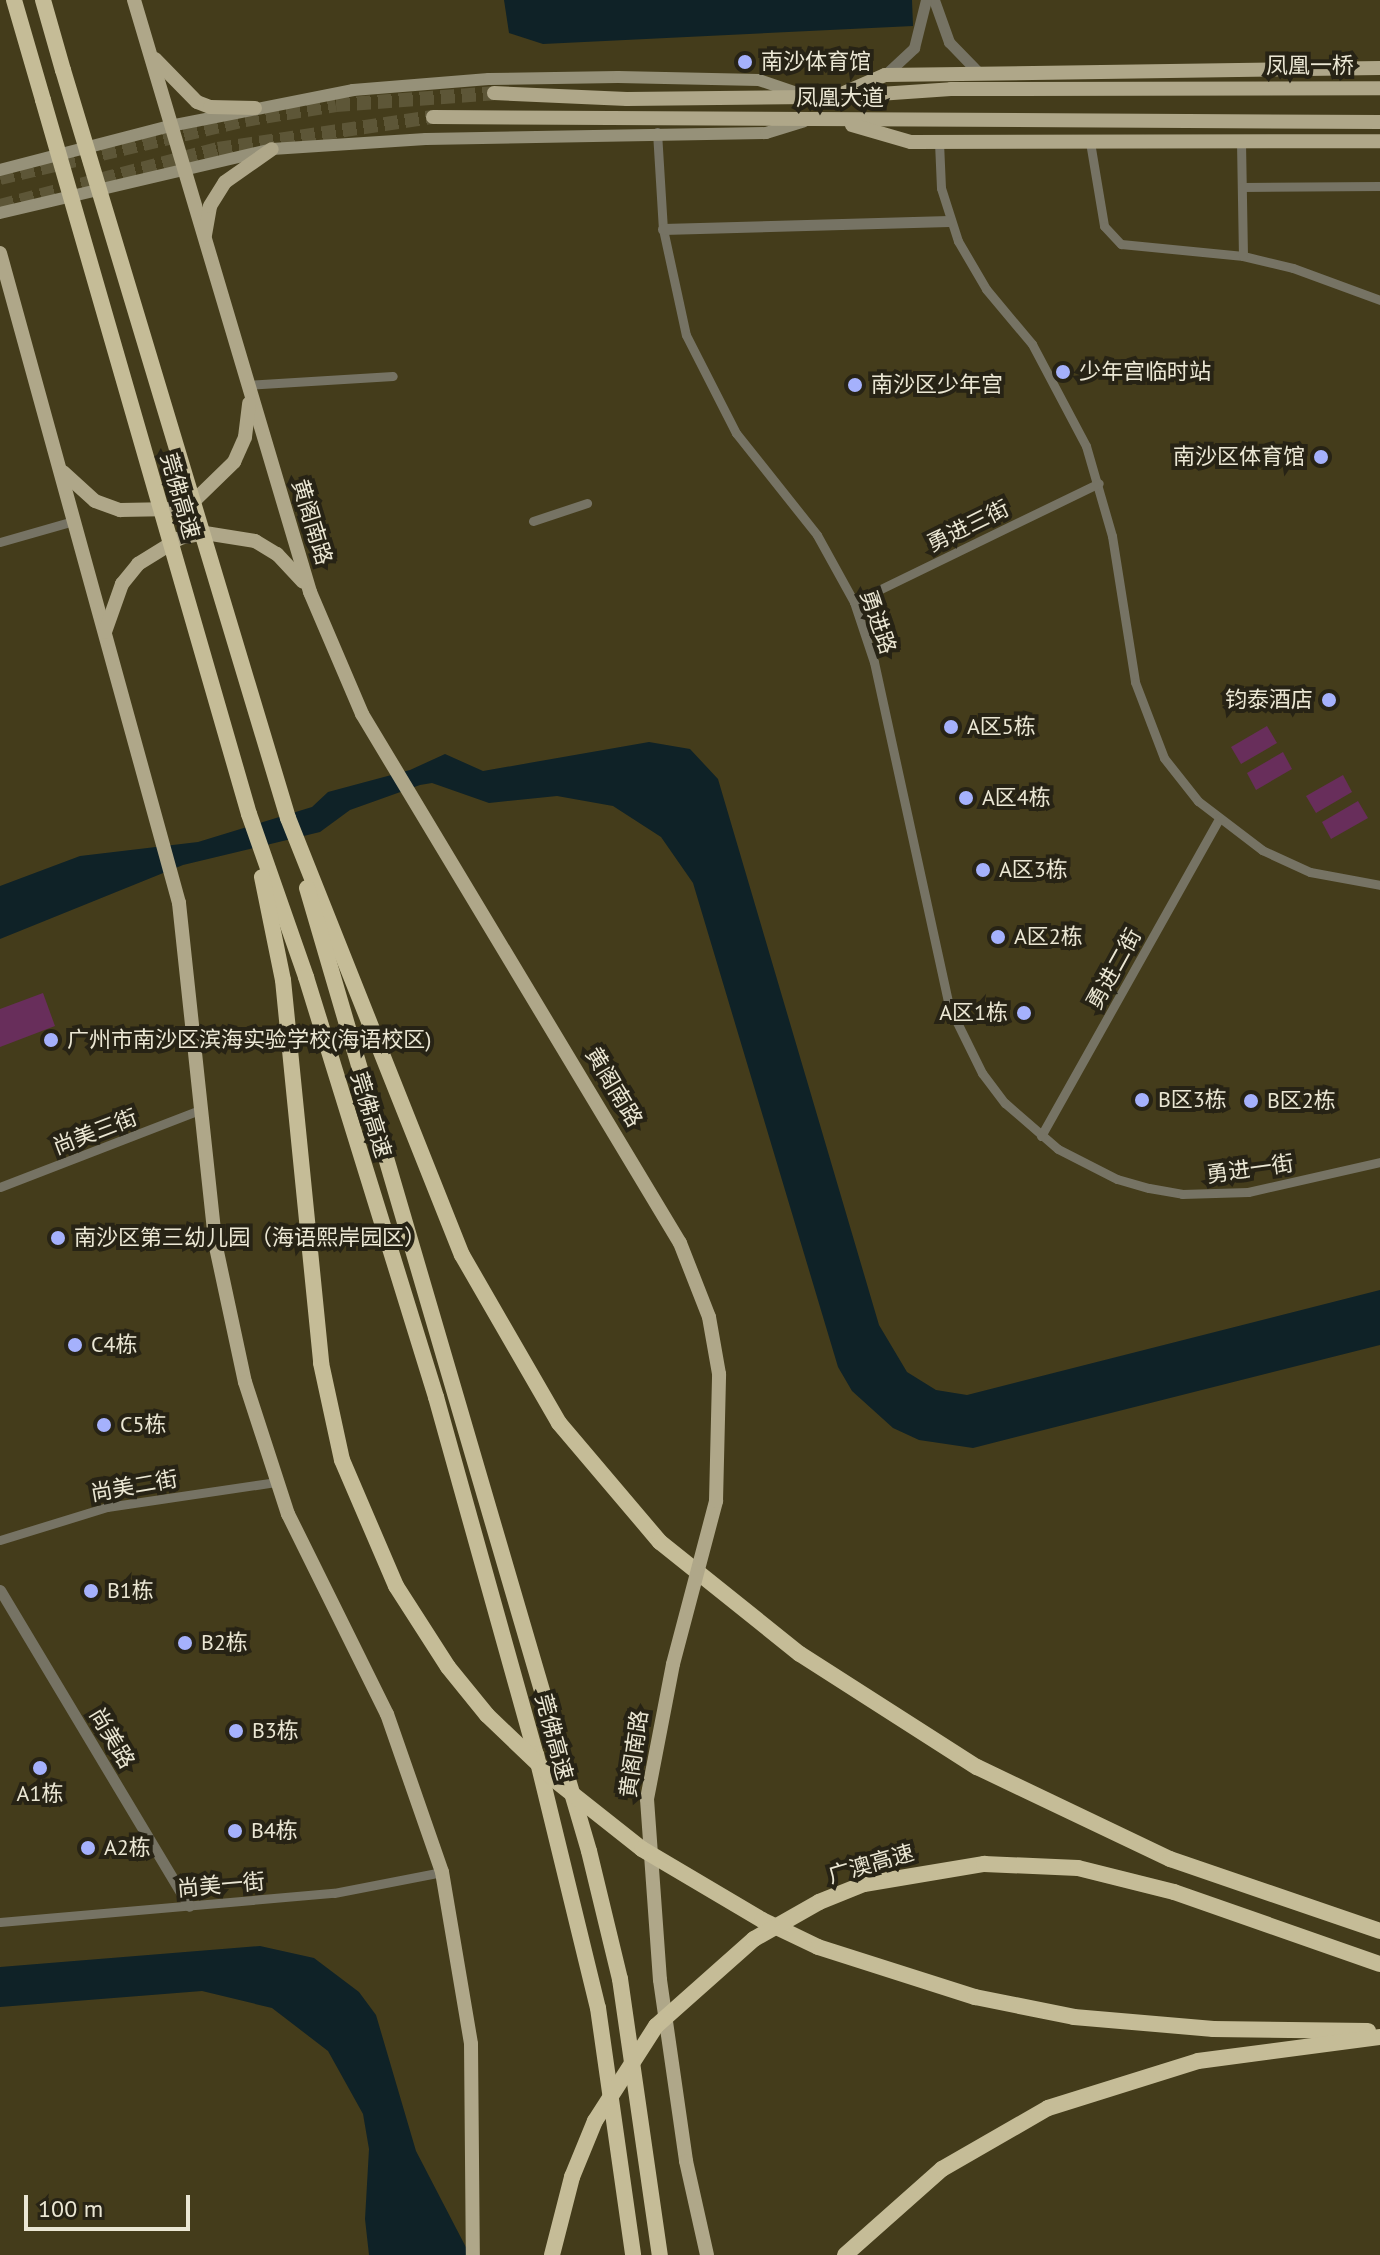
<!DOCTYPE html>
<html>
<head>
<meta charset="utf-8">
<style>
	body { margin:0 }
	#map { position:relative; width:1380px; height:2255px; overflow:hidden; background:#443c1b; font-family:"PT Sans","Noto Sans SC",sans-serif }
	div>[style] { position:absolute }
	[style*='--x'] { left:calc(var(--x)*1px); top:calc(var(--y)*1px); width:calc(var(--w)*1px); rotate:calc(var(--a)*1deg) }
	.green>* { inset:0; background:#682e5b }
	.water>* { inset:0; background:#0f2227 }
	.primary-tunnel>* { height:14px; margin-top:-7px; transform-origin:0; background:repeating-linear-gradient(90deg,#5d5637 0 14px,transparent 0 21px) }
	.minor>* { height:9px; margin:-4.5px; padding:0 4.5px; transform-origin:4.5px; border-radius:4.5px; background:#767364 }
	.tertiary>* { height:11px; margin:-5.5px; padding:0 5.5px; transform-origin:5.5px; border-radius:5.5px; background:#767364 }
	.secondary>* { height:12px; margin:-6px; padding:0 6px; transform-origin:6px; border-radius:6px; background:#969179 }
	.primary>* { height:14px; margin:-7px; padding:0 7px; transform-origin:7px; border-radius:7px; background:#afa789 }
	.motorway>* { height:16px; margin:-8px; padding:0 8px; transform-origin:8px; border-radius:8px; background:#c5bc97 }
	.primary-bridge>* { height:14px; margin:-7px; padding:0 7px; transform-origin:7px; border-radius:7px; background:#afa789 }
	.motorway-bridge>* { height:16px; margin:-8px; padding:0 8px; transform-origin:8px; border-radius:8px; background:#c5bc97 }
	.dots>* { width:22px; height:22px; translate:-50% -50%; box-sizing:border-box; border:4px solid #272315; border-radius:50% }
	span { translate:-50% -50%; white-space:nowrap; text-align:center; line-height:1.15; -webkit-text-stroke:8px #272315; paint-order:stroke }
	.poi-label { font-size:22px; color:#ebe7d4 }
	.left { translate:0 -50%; text-align:left }
	.right { translate:-100% -50%; text-align:right }
	.street-label { font-size:22px; color:#ebe7d4 }
	.scale { position:absolute; left:24px; top:2195px; width:166px; height:36px; box-sizing:border-box; border:4px solid #ebe7d4; border-top:0; padding-left:10px; font-size:24px; line-height:28px; white-space:nowrap; color:#ebe7d4; -webkit-text-stroke:6px #272315; paint-order:stroke }
</style>
</head>
<body>
<div id="map">
	<div class="green">
		<i style="clip-path:polygon(1267px 726px,1277px 743px,1241px 764px,1231px 747px)"></i>
		<i style="clip-path:polygon(1283px 752px,1292px 769px,1256px 790px,1247px 773px)"></i>
		<i style="clip-path:polygon(1343px 775px,1352px 792px,1316px 813px,1306px 796px)"></i>
		<i style="clip-path:polygon(1358px 801px,1368px 818px,1331px 839px,1322px 822px)"></i>
		<i style="clip-path:polygon(43px 993px,55px 1026px,0 1047px,0 1009px)"></i>
	</div>
	<div class="water">
		<i style="clip-path:polygon(504px 0,912px 0,913px 26px,543px 44px,509px 33px)"></i>
		<i style="clip-path:polygon(649px 742px,690px 749px,718px 779px,879px 1325px,907px 1372px,936px 1390px,967px 1395px,1380px 1290px,1380px 1345px,973px 1448px,919px 1440px,893px 1428px,852px 1391px,838px 1367px,693px 883px,661px 837px,613px 806px,557px 796px,489px 803px,432px 783px,420px 785px,350px 810px,320px 832px,183px 865px,0 939px,0 886px,80px 856px,198px 842px,312px 807px,328px 792px,410px 770px,445px 754px,483px 771px)"></i>
		<i style="clip-path:polygon(260px 1946px,314px 1958px,359px 1992px,376px 2015px,416px 2151px,470px 2255px,369px 2255px,365px 2219px,369px 2149px,363px 2114px,328px 2051px,272px 2008px,202px 1991px,0 2007px,0 1967px)"></i>
	</div>
	<div class="primary-tunnel">
		<i style="--x:0;--y:178;--w:252;--a:-13.3"></i>
		<i style="--x:245;--y:120;--w:92;--a:-9.4"></i>
		<i style="--x:336;--y:105;--w:158;--a:-4.3"></i>
		<i style="--x:0;--y:206;--w:225;--a:-14.7"></i>
		<i style="--x:218;--y:149;--w:217;--a:-8.5"></i>
	</div>
	<div class="minor">
		<i style="--x:657;--y:132;--w:97;--a:86.5"></i>
		<i style="--x:663;--y:229;--w:108;--a:77.8"></i>
		<i style="--x:686;--y:335;--w:110;--a:63"></i>
		<i style="--x:736;--y:433;--w:130;--a:51.5"></i>
		<i style="--x:817;--y:535;--w:77;--a:61.1"></i>
		<i style="--x:854;--y:602;--w:63;--a:71.6"></i>
		<i style="--x:874;--y:662;--w:352;--a:77.7"></i>
		<i style="--x:949;--y:1006;--w:75;--a:63.8"></i>
		<i style="--x:982;--y:1073;--w:38;--a:53"></i>
		<i style="--x:1005;--y:1103;--w:70;--a:41"></i>
		<i style="--x:1058;--y:1149;--w:66;--a:27"></i>
		<i style="--x:1117;--y:1179;--w:33;--a:16"></i>
		<i style="--x:1149;--y:1188;--w:34;--a:10"></i>
		<i style="--x:1182;--y:1194;--w:66;--a:-1.7"></i>
		<i style="--x:1248;--y:1192;--w:135;--a:-12.8"></i>
		<i style="--x:939;--y:142;--w:46;--a:87.5"></i>
		<i style="--x:941;--y:188;--w:56;--a:72.2"></i>
		<i style="--x:958;--y:241;--w:56;--a:59.7"></i>
		<i style="--x:986;--y:289;--w:72;--a:50.1"></i>
		<i style="--x:1032;--y:344;--w:115;--a:62.1"></i>
		<i style="--x:1086;--y:446;--w:94;--a:73.9"></i>
		<i style="--x:1112;--y:536;--w:148;--a:81"></i>
		<i style="--x:1135;--y:682;--w:81;--a:69.1"></i>
		<i style="--x:1164;--y:758;--w:55;--a:51.7"></i>
		<i style="--x:1198;--y:801;--w:81;--a:37.4"></i>
		<i style="--x:1262;--y:850;--w:53;--a:24.6"></i>
		<i style="--x:1310;--y:872;--w:71;--a:10.5"></i>
		<i style="--x:1090;--y:142;--w:85;--a:80.5"></i>
		<i style="--x:1104;--y:226;--w:25;--a:47"></i>
		<i style="--x:1121;--y:244;--w:123;--a:5.6"></i>
		<i style="--x:1243;--y:256;--w:51;--a:13.5"></i>
		<i style="--x:1293;--y:268;--w:93;--a:20.2"></i>
		<i style="--x:1241;--y:142;--w:114;--a:89"></i>
		<i style="--x:1242;--y:187;--w:138;--a:-0.4"></i>
		<i style="--x:247;--y:385;--w:146;--a:-3.5"></i>
		<i style="--x:533;--y:521;--w:57;--a:-18.4"></i>
		<i style="--x:0;--y:542;--w:76;--a:-16"></i>
		<i style="--x:854;--y:602;--w:272;--a:-25.9"></i>
		<i style="--x:1041;--y:1136;--w:364;--a:-60.7"></i>
		<i style="--x:0;--y:1187;--w:217;--a:-21.1"></i>
		<i style="--x:0;--y:1540;--w:112;--a:-17.1"></i>
		<i style="--x:107;--y:1507;--w:172;--a:-8.4"></i>
		<i style="--x:0;--y:1922;--w:335;--a:-5"></i>
		<i style="--x:334;--y:1893;--w:110;--a:-11"></i>
	</div>
	<div class="tertiary">
		<i style="--x:934;--y:0;--w:45;--a:70.3"></i>
		<i style="--x:949;--y:42;--w:43;--a:45.9"></i>
		<i style="--x:885;--y:75;--w:40;--a:-43"></i>
		<i style="--x:914;--y:48;--w:49;--a:-76"></i>
		<i style="--x:663;--y:229;--w:286;--a:-1.6"></i>
		<i style="--x:0;--y:1590;--w:368;--a:59.1"></i>
	</div>
	<div class="secondary">
		<i style="--x:0;--y:170;--w:176;--a:-14.5"></i>
		<i style="--x:170;--y:126;--w:187;--a:-11.1"></i>
		<i style="--x:353;--y:90;--w:136;--a:-4.6"></i>
		<i style="--x:489;--y:79;--w:129;--a:-0.9"></i>
		<i style="--x:618;--y:77;--w:141;--a:1.2"></i>
		<i style="--x:759;--y:80;--w:46;--a:18.8"></i>
		<i style="--x:0;--y:213;--w:279;--a:-13.2"></i>
		<i style="--x:272;--y:149;--w:154;--a:-3.7"></i>
		<i style="--x:426;--y:139;--w:340;--a:-1"></i>
		<i style="--x:766;--y:133;--w:39;--a:-17"></i>
	</div>
	<div class="primary">
		<i style="--x:134;--y:0;--w:618;--a:73.44"></i>
		<i style="--x:310;--y:592;--w:133;--a:66.9"></i>
		<i style="--x:362;--y:714;--w:617;--a:58.99"></i>
		<i style="--x:680;--y:1243;--w:79;--a:68.6"></i>
		<i style="--x:709;--y:1317;--w:58;--a:80"></i>
		<i style="--x:155;--y:59;--w:60;--a:45.7"></i>
		<i style="--x:197;--y:102;--w:14;--a:21"></i>
		<i style="--x:210;--y:107;--w:45;--a:1.3"></i>
		<i style="--x:494;--y:93;--w:133;--a:2.6"></i>
		<i style="--x:627;--y:99;--w:208;--a:-0.6"></i>
		<i style="--x:835;--y:97;--w:116;--a:-3.9"></i>
		<i style="--x:951;--y:89;--w:429;--a:-0.1"></i>
		<i style="--x:844;--y:93;--w:45;--a:-23.7"></i>
		<i style="--x:885;--y:75;--w:495;--a:-0.8"></i>
		<i style="--x:433;--y:117;--w:947;--a:0.3"></i>
		<i style="--x:852;--y:125;--w:61;--a:16.1"></i>
		<i style="--x:911;--y:142;--w:469;--a:-0.1"></i>
		<i style="--x:205;--y:235;--w:29;--a:-80"></i>
		<i style="--x:210;--y:206;--w:28;--a:-58"></i>
		<i style="--x:225;--y:182;--w:57;--a:-35.1"></i>
		<i style="--x:0;--y:253;--w:674;--a:74.6"></i>
		<i style="--x:179;--y:903;--w:346;--a:83.9"></i>
		<i style="--x:216;--y:1247;--w:138;--a:77.9"></i>
		<i style="--x:245;--y:1382;--w:139;--a:72"></i>
		<i style="--x:288;--y:1514;--w:223;--a:63.7"></i>
		<i style="--x:387;--y:1714;--w:167;--a:70.8"></i>
		<i style="--x:442;--y:1872;--w:174;--a:80.4"></i>
		<i style="--x:471;--y:2044;--w:211;--a:89.5"></i>
		<i style="--x:63;--y:472;--w:43;--a:42.2"></i>
		<i style="--x:95;--y:501;--w:27;--a:20"></i>
		<i style="--x:120;--y:510;--w:53;--a:-1.1"></i>
		<i style="--x:173;--y:509;--w:26;--a:-25"></i>
		<i style="--x:197;--y:498;--w:52;--a:-44.2"></i>
		<i style="--x:234;--y:462;--w:27;--a:-66"></i>
		<i style="--x:245;--y:437;--w:34;--a:-83"></i>
		<i style="--x:105;--y:632;--w:51;--a:-70.5"></i>
		<i style="--x:122;--y:584;--w:26;--a:-51"></i>
		<i style="--x:138;--y:564;--w:49;--a:-31.8"></i>
		<i style="--x:180;--y:538;--w:25;--a:-11"></i>
		<i style="--x:205;--y:533;--w:51;--a:9.1"></i>
		<i style="--x:255;--y:541;--w:26;--a:31"></i>
		<i style="--x:277;--y:554;--w:38;--a:47"></i>
		<i style="--x:647;--y:1799;--w:181;--a:85.9"></i>
		<i style="--x:660;--y:1980;--w:183;--a:81.8"></i>
		<i style="--x:686;--y:2161;--w:96;--a:77.4"></i>
	</div>
	<div class="motorway">
		<i style="--x:14;--y:0;--w:104;--a:73.8"></i>
		<i style="--x:43;--y:0;--w:73;--a:74.1"></i>
		<i style="--x:249;--y:814;--w:173;--a:70.7"></i>
		<i style="--x:306;--y:977;--w:440;--a:72.8"></i>
		<i style="--x:436;--y:1397;--w:371;--a:74.4"></i>
		<i style="--x:536;--y:1754;--w:261;--a:76.3"></i>
		<i style="--x:598;--y:2008;--w:249;--a:81.9"></i>
		<i style="--x:288;--y:818;--w:470;--a:68.3"></i>
		<i style="--x:462;--y:1255;--w:194;--a:60"></i>
		<i style="--x:559;--y:1423;--w:156;--a:49.7"></i>
		<i style="--x:660;--y:1542;--w:179;--a:38.7"></i>
		<i style="--x:800;--y:1654;--w:210;--a:32.6"></i>
		<i style="--x:977;--y:1767;--w:214;--a:25.5"></i>
		<i style="--x:1170;--y:1859;--w:222;--a:18.9"></i>
		<i style="--x:262;--y:877;--w:105;--a:78.5"></i>
		<i style="--x:283;--y:980;--w:385;--a:84.3"></i>
		<i style="--x:307;--y:888;--w:1003;--a:73.68"></i>
		<i style="--x:589;--y:1851;--w:132;--a:76.4"></i>
		<i style="--x:620;--y:1979;--w:279;--a:81.8"></i>
		<i style="--x:1074;--y:2017;--w:140;--a:4.9"></i>
		<i style="--x:1213;--y:2029;--w:155;--a:0.7"></i>
		<i style="--x:845;--y:2255;--w:130;--a:-41.6"></i>
		<i style="--x:942;--y:2169;--w:122;--a:-29.9"></i>
		<i style="--x:1048;--y:2108;--w:157;--a:-17.4"></i>
		<i style="--x:1198;--y:2061;--w:184;--a:-7.5"></i>
	</div>
	<div class="primary-bridge">
		<i style="--x:647;--y:1799;--w:137;--a:-79.1"></i>
		<i style="--x:673;--y:1664;--w:169;--a:-75.2"></i>
		<i style="--x:716;--y:1501;--w:127;--a:-88.6"></i>
	</div>
	<div class="motorway-bridge">
		<i style="--x:63;--y:70;--w:781;--a:73.26"></i>
		<i style="--x:43;--y:100;--w:743;--a:73.91"></i>
		<i style="--x:321;--y:1363;--w:99;--a:77.8"></i>
		<i style="--x:342;--y:1460;--w:137;--a:66.8"></i>
		<i style="--x:396;--y:1586;--w:96;--a:57.3"></i>
		<i style="--x:448;--y:1667;--w:62;--a:50.9"></i>
		<i style="--x:487;--y:1715;--w:95;--a:43.7"></i>
		<i style="--x:556;--y:1781;--w:110;--a:38.3"></i>
		<i style="--x:642;--y:1849;--w:139;--a:30.6"></i>
		<i style="--x:762;--y:1920;--w:62;--a:25.7"></i>
		<i style="--x:818;--y:1947;--w:165;--a:17.7"></i>
		<i style="--x:975;--y:1997;--w:101;--a:11.4"></i>
		<i style="--x:552;--y:2255;--w:81;--a:-75.6"></i>
		<i style="--x:572;--y:2177;--w:61;--a:-67.7"></i>
		<i style="--x:595;--y:2121;--w:113;--a:-57.3"></i>
		<i style="--x:656;--y:2026;--w:131;--a:-41.6"></i>
		<i style="--x:754;--y:1939;--w:75;--a:-29.6"></i>
		<i style="--x:819;--y:1902;--w:48;--a:-21.8"></i>
		<i style="--x:864;--y:1884;--w:122;--a:-9.5"></i>
		<i style="--x:984;--y:1864;--w:94;--a:2.4"></i>
		<i style="--x:1078;--y:1868;--w:99;--a:14"></i>
		<i style="--x:1174;--y:1892;--w:218;--a:19.3"></i>
	</div>
	<div class="dots">
		<i style="left:745px;top:62px;background:#a5b1fc"></i>
		<i style="left:1063px;top:372px;background:#a5b1fc"></i>
		<i style="left:855px;top:385px;background:#a5b1fc"></i>
		<i style="left:1321px;top:457px;background:#a5b1fc"></i>
		<i style="left:1329px;top:700px;background:#a5b1fc"></i>
		<i style="left:951px;top:727px;background:#a5b1fc"></i>
		<i style="left:966px;top:798px;background:#a5b1fc"></i>
		<i style="left:983px;top:870px;background:#a5b1fc"></i>
		<i style="left:998px;top:937px;background:#a5b1fc"></i>
		<i style="left:1024px;top:1013px;background:#a5b1fc"></i>
		<i style="left:51px;top:1040px;background:#a5b1fc"></i>
		<i style="left:1142px;top:1100px;background:#a5b1fc"></i>
		<i style="left:1251px;top:1101px;background:#a5b1fc"></i>
		<i style="left:58px;top:1238px;background:#a5b1fc"></i>
		<i style="left:75px;top:1345px;background:#a5b1fc"></i>
		<i style="left:104px;top:1425px;background:#a5b1fc"></i>
		<i style="left:91px;top:1591px;background:#a5b1fc"></i>
		<i style="left:185px;top:1643px;background:#a5b1fc"></i>
		<i style="left:236px;top:1731px;background:#a5b1fc"></i>
		<i style="left:40px;top:1768px;background:#a5b1fc"></i>
		<i style="left:235px;top:1831px;background:#a5b1fc"></i>
		<i style="left:88px;top:1848px;background:#a5b1fc"></i>
	</div>
	<div class="poi-label">
		<span class="left" style="left:761px;top:62px">南沙体育馆</span>
		<span class="left" style="left:1079px;top:372px">少年宫临时站</span>
		<span class="left" style="left:871px;top:385px">南沙区少年宫</span>
		<span class="right" style="left:1305px;top:457px">南沙区体育馆</span>
		<span class="right" style="left:1313px;top:700px">钧泰酒店</span>
		<span class="left" style="left:967px;top:727px">A区5栋</span>
		<span class="left" style="left:982px;top:798px">A区4栋</span>
		<span class="left" style="left:999px;top:870px">A区3栋</span>
		<span class="left" style="left:1014px;top:937px">A区2栋</span>
		<span class="right" style="left:1008px;top:1013px">A区1栋</span>
		<span class="left" style="left:67px;top:1040px">广州市南沙区滨海实验学校(海语校区)</span>
		<span class="left" style="left:1158px;top:1100px">B区3栋</span>
		<span class="left" style="left:1267px;top:1101px">B区2栋</span>
		<span class="left" style="left:74px;top:1238px">南沙区第三幼儿园（海语熙岸园区）</span>
		<span class="left" style="left:91px;top:1345px">C4栋</span>
		<span class="left" style="left:120px;top:1425px">C5栋</span>
		<span class="left" style="left:107px;top:1591px">B1栋</span>
		<span class="left" style="left:201px;top:1643px">B2栋</span>
		<span class="left" style="left:252px;top:1731px">B3栋</span>
		<span style="left:40px;top:1794px">A1栋</span>
		<span class="left" style="left:251px;top:1831px">B4栋</span>
		<span class="left" style="left:104px;top:1848px">A2栋</span>
	</div>
	<div class="street-label">
		<span style="left:1310px;top:66px">凤凰一桥</span>
		<span style="left:840px;top:98px">凤凰大道</span>
		<span style="left:180px;top:496px;rotate:74deg">莞佛高速</span>
		<span style="left:312px;top:522px;rotate:73deg">黄阁南路</span>
		<span style="left:968px;top:526px;rotate:-26deg">勇进三街</span>
		<span style="left:878px;top:622px;rotate:71deg">勇进路</span>
		<span style="left:1114px;top:969px;rotate:-61deg">勇进二街</span>
		<span style="left:614px;top:1087px;rotate:59deg">黄阁南路</span>
		<span style="left:371px;top:1115px;rotate:73deg">莞佛高速</span>
		<span style="left:95px;top:1132px;rotate:-21deg">尚美三街</span>
		<span style="left:1250px;top:1169px;rotate:-8deg">勇进一街</span>
		<span style="left:134px;top:1486px;rotate:-10deg">尚美二街</span>
		<span style="left:554px;top:1737px;rotate:75deg">莞佛高速</span>
		<span style="left:112px;top:1738px;rotate:59deg">尚美路</span>
		<span style="left:634px;top:1754px;rotate:-82deg">黄阁南路</span>
		<span style="left:871px;top:1864px;rotate:-16deg">广澳高速</span>
		<span style="left:221px;top:1885px;rotate:-5deg">尚美一街</span>
	</div>
	<div class="scale">100 m</div>
</div>
</body>
</html>
